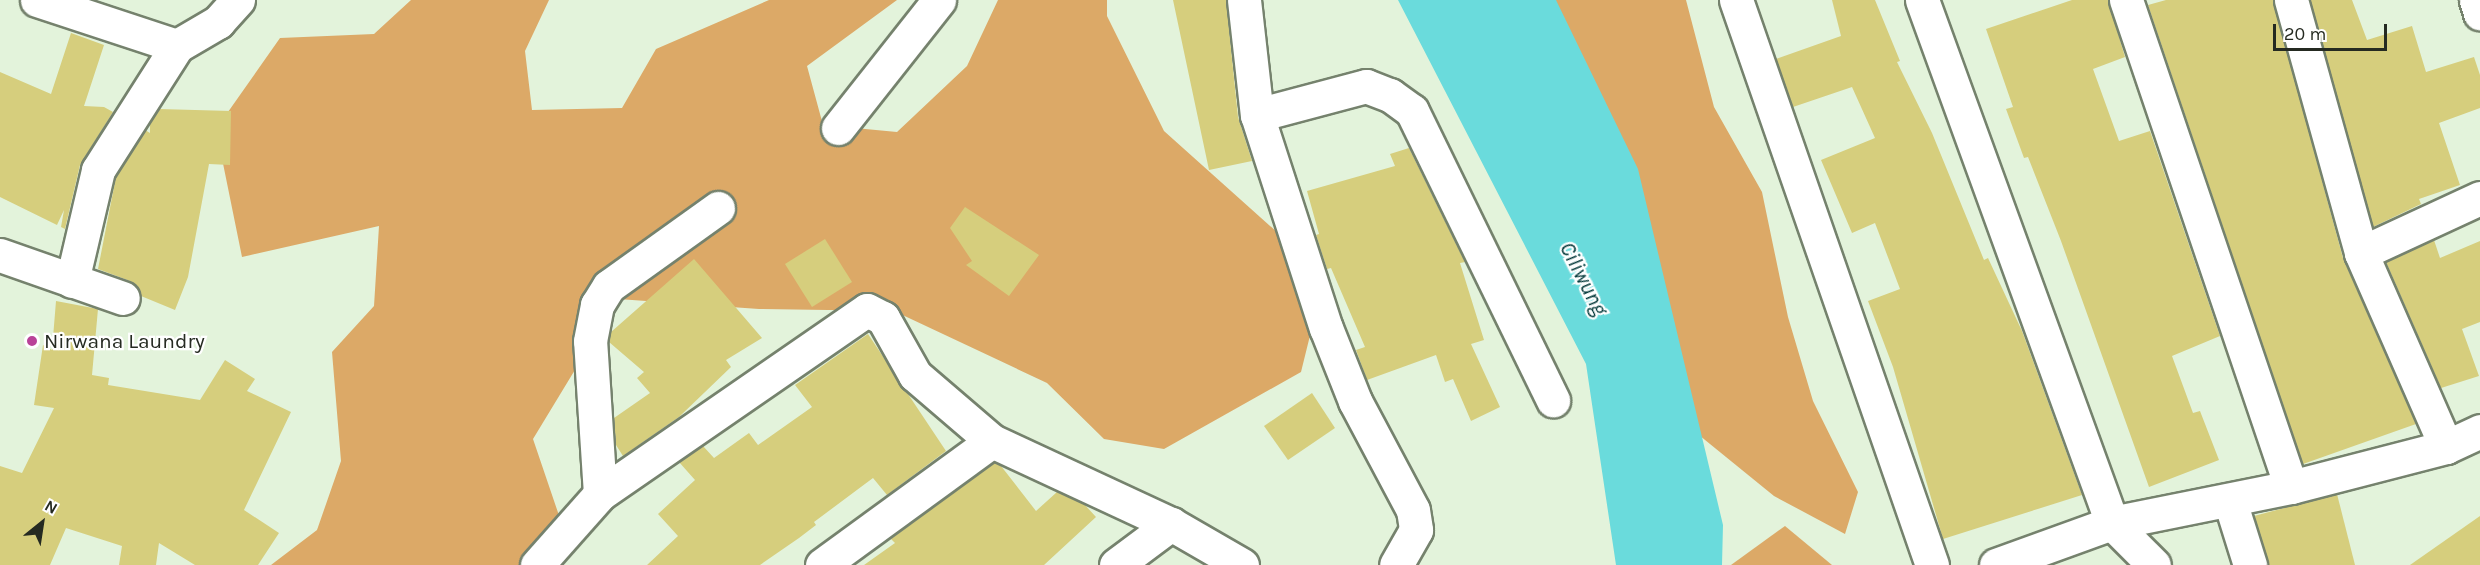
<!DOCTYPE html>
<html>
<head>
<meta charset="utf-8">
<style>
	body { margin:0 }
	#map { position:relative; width:2480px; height:565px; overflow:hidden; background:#e3f3db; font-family:Karla,sans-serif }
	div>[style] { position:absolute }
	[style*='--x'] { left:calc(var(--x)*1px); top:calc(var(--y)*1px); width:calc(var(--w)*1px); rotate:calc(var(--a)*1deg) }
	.forest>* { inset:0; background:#dca967 }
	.water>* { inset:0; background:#6adbdc }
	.building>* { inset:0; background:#d6ce7d }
	.roads { filter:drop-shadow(2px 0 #75826d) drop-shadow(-2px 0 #75826d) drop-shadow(0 2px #75826d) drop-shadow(0 -2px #75826d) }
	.minor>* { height:33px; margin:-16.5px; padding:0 16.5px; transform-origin:16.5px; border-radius:16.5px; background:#fff }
	.dots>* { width:16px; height:16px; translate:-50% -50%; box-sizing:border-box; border:3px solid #fff; border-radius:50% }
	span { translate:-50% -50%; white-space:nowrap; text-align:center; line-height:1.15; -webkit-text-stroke:4.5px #fff; paint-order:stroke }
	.poi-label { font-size:21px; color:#252a21 }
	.left { translate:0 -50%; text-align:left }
	.water-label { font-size:22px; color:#003738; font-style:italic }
	.north { position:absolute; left:12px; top:493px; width:60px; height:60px; -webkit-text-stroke:4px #fff; paint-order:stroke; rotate:30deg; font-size:16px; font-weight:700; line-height:24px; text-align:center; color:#252a21 }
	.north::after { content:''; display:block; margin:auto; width:21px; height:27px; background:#252a21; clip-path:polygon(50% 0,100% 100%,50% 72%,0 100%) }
	.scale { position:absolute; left:2273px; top:24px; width:114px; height:27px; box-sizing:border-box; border:3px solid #252a21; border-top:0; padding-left:8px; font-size:18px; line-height:21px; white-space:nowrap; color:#252a21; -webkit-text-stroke:4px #fff; paint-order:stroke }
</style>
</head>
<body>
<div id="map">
	<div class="forest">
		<i style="clip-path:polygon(411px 0,549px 0,525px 51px,532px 110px,622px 108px,656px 49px,769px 0,897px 0,807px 66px,823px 125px,897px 132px,967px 66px,998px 0,1107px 0,1107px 16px,1164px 131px,1278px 233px,1321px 291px,1301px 372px,1164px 449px,1104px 439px,1047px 383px,894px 311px,759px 309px,618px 299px,533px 439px,567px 539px,547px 565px,271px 565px,317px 530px,341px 461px,332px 352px,374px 306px,379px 226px,242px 257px,216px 129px,280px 38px,374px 34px)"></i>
		<i style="clip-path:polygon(1499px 0,1686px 0,1714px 107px,1762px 192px,1788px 317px,1813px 401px,1858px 492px,1845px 534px,1774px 496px,1678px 418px)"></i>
		<i style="clip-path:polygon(1785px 526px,1832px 565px,1731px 565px)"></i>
	</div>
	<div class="water">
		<i style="clip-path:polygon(1398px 0,1556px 0,1638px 169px,1723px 525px,1722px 565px,1616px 565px,1586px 364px)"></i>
	</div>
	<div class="building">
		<i style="clip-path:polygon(1173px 0,1226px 0,1238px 117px,1252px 161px,1209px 170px)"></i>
		<i style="clip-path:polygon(1832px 0,1875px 0,1900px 61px,1897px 62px,1932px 133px,1984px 260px,1988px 258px,2022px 331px,2082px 495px,1943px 539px,1893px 367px,1868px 301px,1900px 289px,1875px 223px,1852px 233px,1821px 160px,1875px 138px,1852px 87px,1793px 107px,1776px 59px,1841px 36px)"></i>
		<i style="clip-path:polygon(2072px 0,2108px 0,2125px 57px,2093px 69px,2119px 141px,2150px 131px,2220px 336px,2172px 356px,2193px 413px,2200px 411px,2219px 460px,2149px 487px,2061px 241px,2028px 157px,2024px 158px,2006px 109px,2013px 107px,1986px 29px)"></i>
		<i style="clip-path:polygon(2166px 0,2273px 0,2343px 258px,2416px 424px,2303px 464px,2148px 5px)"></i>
		<i style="clip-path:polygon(2310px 0,2352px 0,2367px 40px,2412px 26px,2426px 72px,2474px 57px,2480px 75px,2480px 108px,2439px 123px,2460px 185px,2419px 199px,2421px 204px,2373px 227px)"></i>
		<i style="clip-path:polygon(71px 33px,104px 45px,84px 106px,104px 107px,113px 112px,80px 165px,65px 229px,61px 227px,64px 210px,57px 225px,0 197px,0 72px,51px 94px)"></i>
		<i style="clip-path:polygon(159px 109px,231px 111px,230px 165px,209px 164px,188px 277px,175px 310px,141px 296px,130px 281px,98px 269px,116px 177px,145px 130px,150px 133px,150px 123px)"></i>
		<i style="clip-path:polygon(1409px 148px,1465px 262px,1460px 263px,1484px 340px,1471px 344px,1500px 407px,1471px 421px,1453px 379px,1445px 382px,1436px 355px,1367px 380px,1356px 350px,1365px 347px,1331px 268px,1327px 269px,1316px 235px,1319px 234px,1307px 191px,1395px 166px,1390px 154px)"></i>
		<i style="clip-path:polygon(965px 207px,1039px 255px,1009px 296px,966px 265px,972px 261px,950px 228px)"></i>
		<i style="clip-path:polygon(825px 239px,852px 282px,812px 307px,785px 264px)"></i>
		<i style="clip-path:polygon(2434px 240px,2440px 258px,2480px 241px,2480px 322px,2462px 329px,2479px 376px,2441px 388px,2386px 262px)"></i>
		<i style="clip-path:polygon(694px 259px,762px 338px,726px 360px,731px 367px,679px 417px,623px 456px,616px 445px,614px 418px,650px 393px,637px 378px,644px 372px,609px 342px,611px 332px)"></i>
		<i style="clip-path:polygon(56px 301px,98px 309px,92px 375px,109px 378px,108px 385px,200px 400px,225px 360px,255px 379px,247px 391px,291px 412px,244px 510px,279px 533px,258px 565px,195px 565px,159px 543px,156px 565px,119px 565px,122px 546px,66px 528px,50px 565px,0 565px,0 466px,22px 473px,54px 408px,34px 405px,43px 345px,52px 350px)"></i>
		<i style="clip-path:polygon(868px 334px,946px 451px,887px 495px,873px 478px,814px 522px,816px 525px,799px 538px,760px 565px,647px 565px,678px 536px,658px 514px,695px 480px,679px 462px,703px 446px,714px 458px,749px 433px,758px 445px,812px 407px,795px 385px)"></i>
		<i style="clip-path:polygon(1312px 393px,1335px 428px,1288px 460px,1264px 426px)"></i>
		<i style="clip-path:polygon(994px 463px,1001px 466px,1036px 511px,1057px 492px,1084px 504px,1096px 517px,1044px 565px,864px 565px,895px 543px,891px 539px,904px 529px)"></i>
		<i style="clip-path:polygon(2337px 494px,2355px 565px,2268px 565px,2254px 516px)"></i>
		<i style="clip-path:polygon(2480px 516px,2480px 565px,2410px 565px)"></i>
	</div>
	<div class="roads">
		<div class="minor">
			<i style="--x:37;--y:0;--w:147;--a:18.2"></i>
			<i style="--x:1244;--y:0;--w:116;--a:83.6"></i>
			<i style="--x:1257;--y:115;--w:224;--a:72.1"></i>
			<i style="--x:1326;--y:328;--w:79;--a:68.3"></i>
			<i style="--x:1355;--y:401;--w:123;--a:62"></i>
			<i style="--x:1413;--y:510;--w:20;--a:81"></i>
			<i style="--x:1416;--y:530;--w:40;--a:119.7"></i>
			<i style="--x:1736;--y:0;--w:598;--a:70.87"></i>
			<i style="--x:1922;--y:0;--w:556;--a:70.03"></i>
			<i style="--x:2112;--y:523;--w:59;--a:45"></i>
			<i style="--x:2126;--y:0;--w:514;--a:71.28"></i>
			<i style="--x:2291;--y:0;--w:263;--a:74.5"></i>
			<i style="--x:2361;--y:253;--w:212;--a:66.3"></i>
			<i style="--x:2476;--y:0;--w:14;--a:73"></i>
			<i style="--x:1257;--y:115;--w:113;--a:-14.9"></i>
			<i style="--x:1366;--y:86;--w:26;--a:21"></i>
			<i style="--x:1390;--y:95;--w:27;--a:36"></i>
			<i style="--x:1412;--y:111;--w:322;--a:64"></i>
			<i style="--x:838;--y:128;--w:163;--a:-51.7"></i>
			<i style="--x:2361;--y:253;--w:131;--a:-24.8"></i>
			<i style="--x:0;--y:255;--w:130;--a:19.3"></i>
			<i style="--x:72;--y:281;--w:114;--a:-76.8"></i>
			<i style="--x:98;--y:170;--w:147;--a:-57.5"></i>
			<i style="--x:177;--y:46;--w:48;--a:-30.3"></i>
			<i style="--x:218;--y:22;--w:30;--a:-48"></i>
			<i style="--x:600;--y:494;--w:153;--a:-93.7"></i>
			<i style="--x:590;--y:341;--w:37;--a:-79"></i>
			<i style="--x:597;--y:305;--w:22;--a:-58"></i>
			<i style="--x:609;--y:286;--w:134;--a:-35.6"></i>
			<i style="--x:2230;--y:501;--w:67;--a:72.6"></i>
			<i style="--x:537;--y:565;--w:95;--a:-48.4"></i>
			<i style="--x:600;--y:494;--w:324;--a:-34.6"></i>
			<i style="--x:867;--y:310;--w:18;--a:27"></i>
			<i style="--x:883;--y:318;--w:65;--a:60.7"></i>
			<i style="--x:915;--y:375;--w:101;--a:40.6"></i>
			<i style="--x:992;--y:441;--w:197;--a:24.9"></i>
			<i style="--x:1171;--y:524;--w:82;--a:30"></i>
			<i style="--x:822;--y:565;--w:210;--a:-36.1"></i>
			<i style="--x:1116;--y:565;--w:69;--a:-36.7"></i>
			<i style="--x:1996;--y:565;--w:123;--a:-19.9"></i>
			<i style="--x:2112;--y:523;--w:183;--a:-11.4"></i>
			<i style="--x:2291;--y:487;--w:160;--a:-14.5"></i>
			<i style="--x:2446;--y:447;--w:38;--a:-25"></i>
		</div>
	</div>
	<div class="dots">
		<i style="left:32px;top:341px;background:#b94298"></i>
	</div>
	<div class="poi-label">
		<span class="left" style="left:44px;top:341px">Nirwana Laundry</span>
	</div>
	<div class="water-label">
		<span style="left:1583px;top:279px;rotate:63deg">Ciliwung</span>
	</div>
	<div class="north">N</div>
	<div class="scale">20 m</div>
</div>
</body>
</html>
